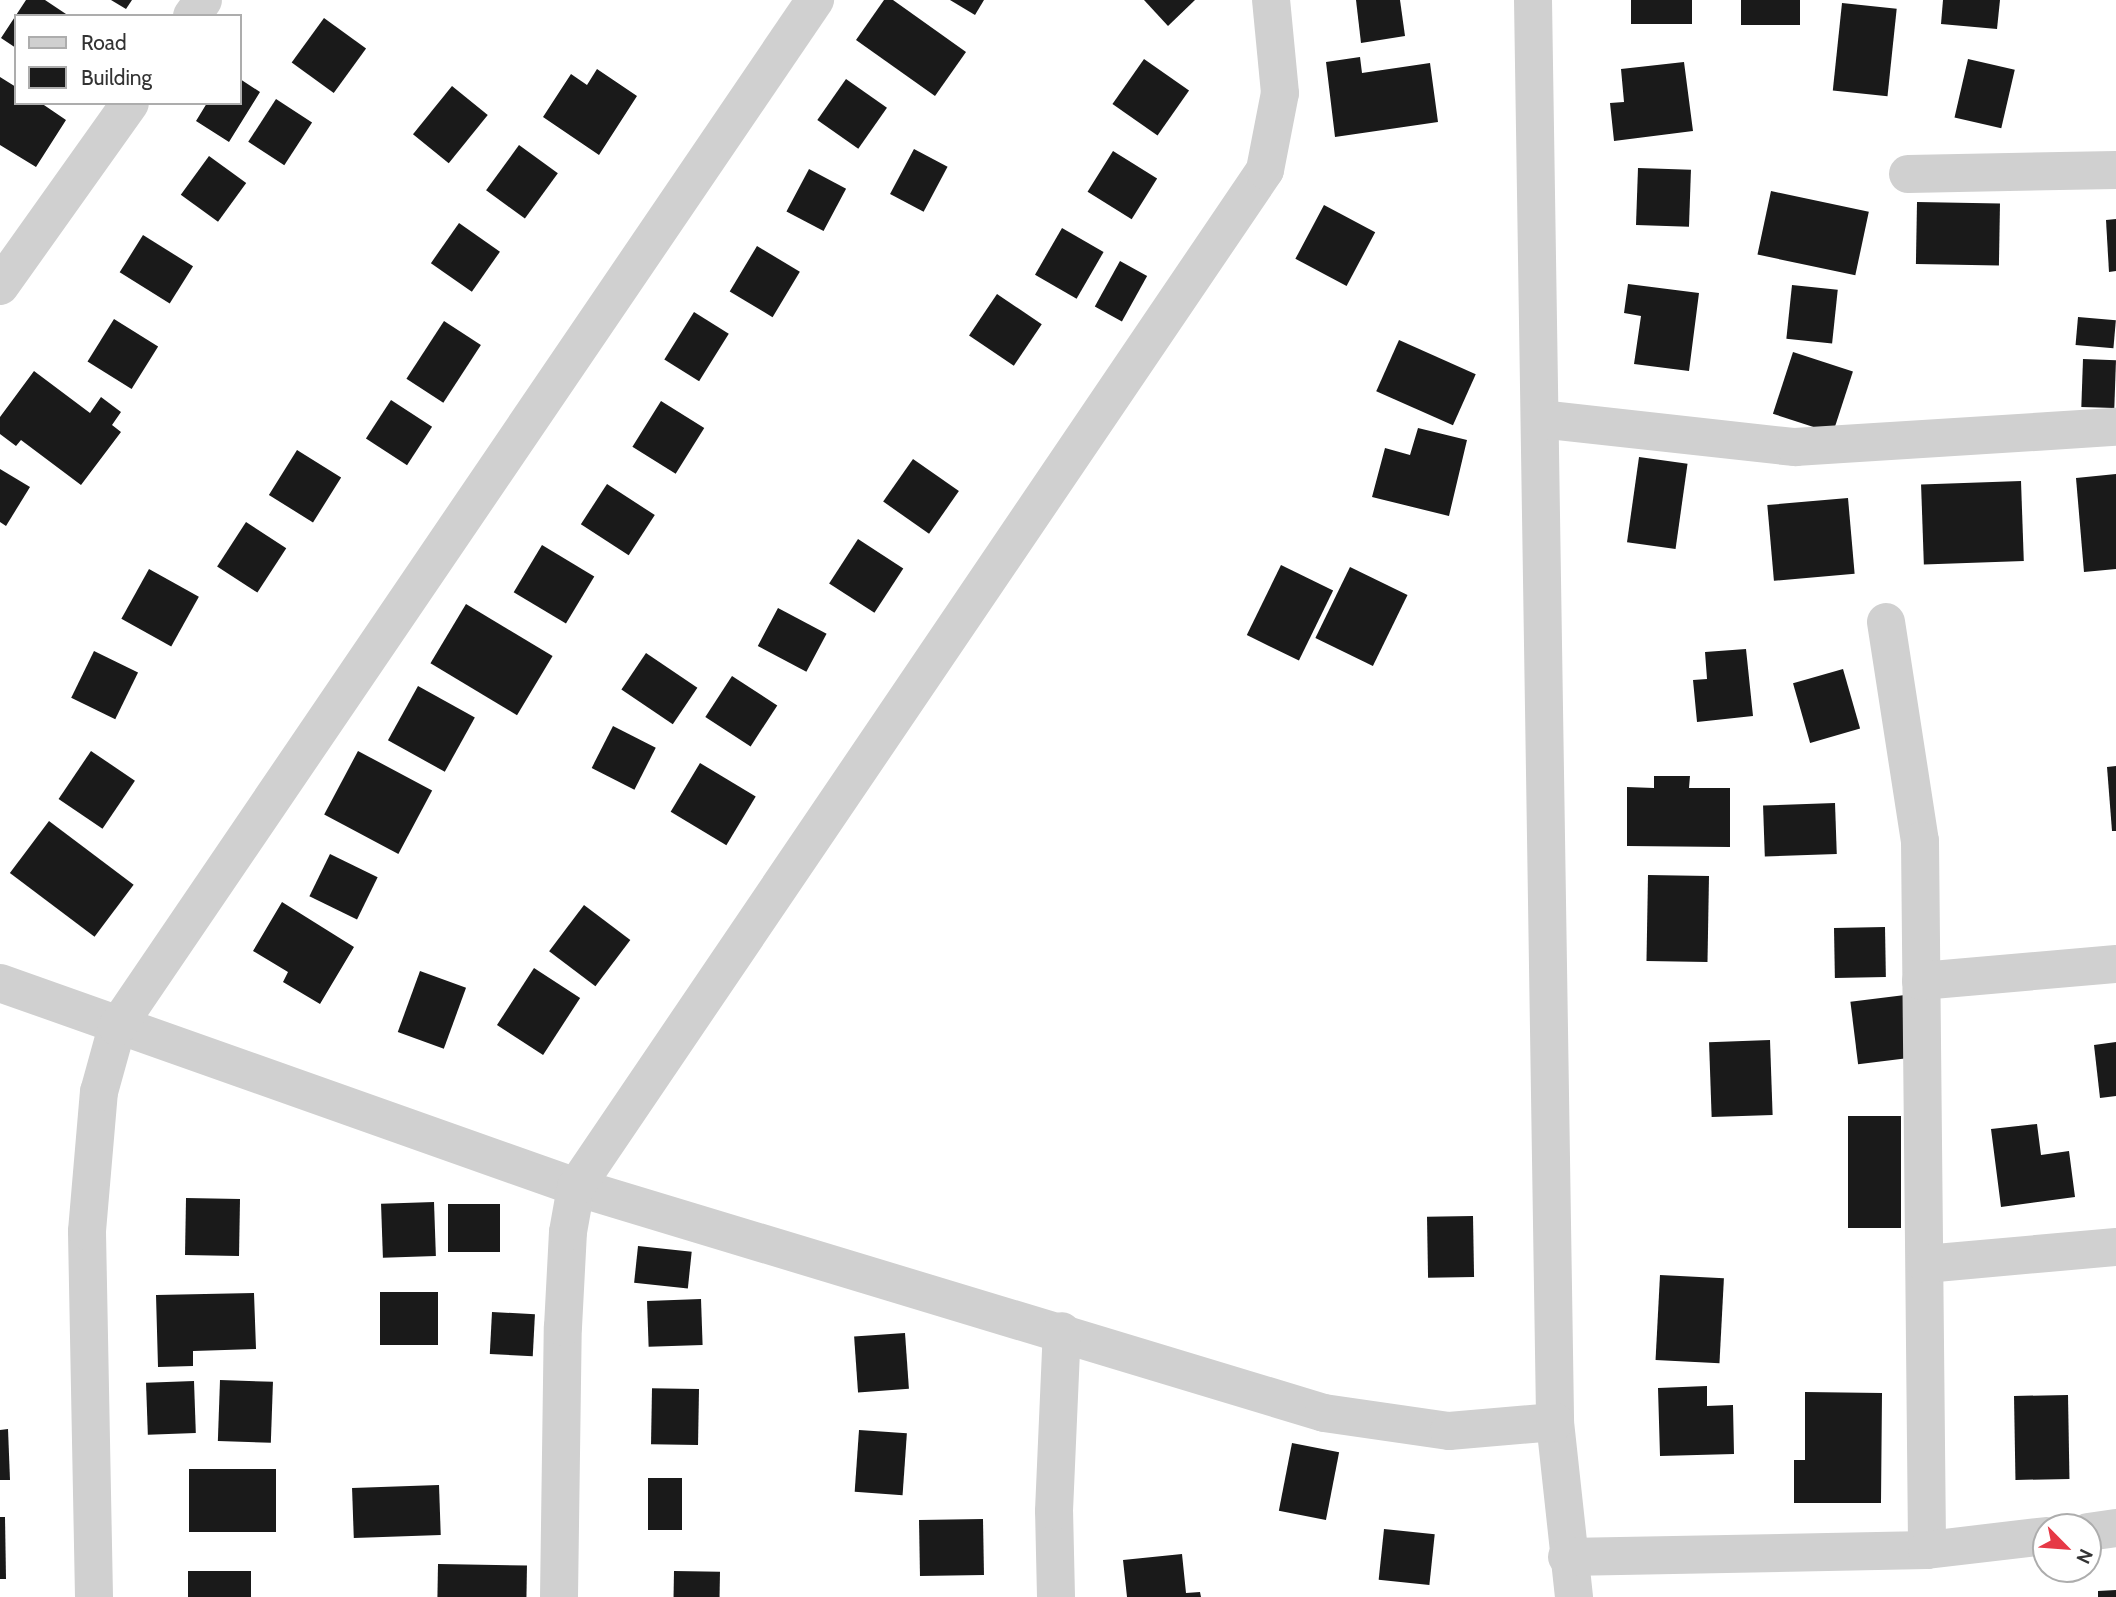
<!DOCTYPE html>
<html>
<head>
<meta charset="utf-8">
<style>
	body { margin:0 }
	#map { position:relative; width:2116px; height:1597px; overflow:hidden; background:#fff; font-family:Cabin,sans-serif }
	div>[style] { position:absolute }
	.building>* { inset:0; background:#1a1a1a; transform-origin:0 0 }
	.minor>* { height:38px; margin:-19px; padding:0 19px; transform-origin:19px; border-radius:19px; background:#d0d0d0 }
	span { translate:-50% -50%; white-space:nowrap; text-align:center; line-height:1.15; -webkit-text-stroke:7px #fff; paint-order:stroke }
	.legend { position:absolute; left:14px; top:14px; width:228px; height:91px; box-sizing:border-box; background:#fff; border:2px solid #adadad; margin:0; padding:9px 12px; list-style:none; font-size:21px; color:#333 }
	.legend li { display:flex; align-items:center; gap:14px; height:35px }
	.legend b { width:35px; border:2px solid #adadad }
	.north { position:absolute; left:2032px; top:1513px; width:70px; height:70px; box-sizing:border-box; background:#fff; border:2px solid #adadad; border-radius:50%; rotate:115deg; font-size:19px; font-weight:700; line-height:28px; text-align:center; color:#333 }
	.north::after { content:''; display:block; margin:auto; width:24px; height:32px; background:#e63946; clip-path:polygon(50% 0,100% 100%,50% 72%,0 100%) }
</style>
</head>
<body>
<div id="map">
	<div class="building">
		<div style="clip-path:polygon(26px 0,45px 0,69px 16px,16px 16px,16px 48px,1px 38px)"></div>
		<div style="clip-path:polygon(111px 0,132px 0,126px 9px)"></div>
		<div style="clip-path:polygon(884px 0,893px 0,966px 52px,935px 96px,856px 40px)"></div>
		<div style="clip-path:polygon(950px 0,984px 0,975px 15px)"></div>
		<div style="clip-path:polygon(1144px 0,1195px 0,1168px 26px)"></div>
		<div style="clip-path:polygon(1356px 0,1400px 0,1405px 36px,1361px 43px)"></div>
		<div style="left:1631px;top:0;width:61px;height:24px"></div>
		<div style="left:1741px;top:0;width:59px;height:25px"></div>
		<div style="clip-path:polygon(1943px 0,2000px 0,1997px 29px,1941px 24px)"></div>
		<div style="left:1842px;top:3px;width:55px;height:88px;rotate:6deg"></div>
		<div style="left:324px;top:18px;width:52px;height:55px;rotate:36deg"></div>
		<div style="clip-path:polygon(1360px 57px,1362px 73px,1430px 63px,1438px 122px,1335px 137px,1326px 62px)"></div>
		<div style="left:1144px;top:59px;width:55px;height:55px;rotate:35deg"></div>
		<div style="left:1968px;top:59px;width:48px;height:60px;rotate:13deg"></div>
		<div style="clip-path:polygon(1684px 62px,1693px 131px,1614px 141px,1610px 103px,1624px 102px,1621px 69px)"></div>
		<div style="clip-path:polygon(597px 69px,637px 96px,599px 155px,543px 117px,571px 74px,587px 85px)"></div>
		<div style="clip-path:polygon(0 77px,16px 87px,16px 103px,41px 103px,66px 120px,36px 167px,0 145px)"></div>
		<div style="clip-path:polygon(240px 79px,260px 92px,229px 142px,196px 121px,207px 103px,240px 103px)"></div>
		<div style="left:846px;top:79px;width:50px;height:50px;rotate:35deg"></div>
		<div style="left:452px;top:86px;width:46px;height:62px;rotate:39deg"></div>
		<div style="left:276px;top:99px;width:43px;height:51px;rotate:33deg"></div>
		<div style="left:519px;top:145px;width:48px;height:56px;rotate:36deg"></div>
		<div style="left:914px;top:149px;width:38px;height:51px;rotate:28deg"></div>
		<div style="left:1113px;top:151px;width:52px;height:48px;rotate:32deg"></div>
		<div style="left:209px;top:156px;width:46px;height:48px;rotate:36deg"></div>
		<div style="left:1638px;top:168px;width:53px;height:57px;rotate:2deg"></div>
		<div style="left:809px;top:169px;width:42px;height:48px;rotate:28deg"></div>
		<div style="left:1771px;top:191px;width:100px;height:65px;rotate:12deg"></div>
		<div style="left:1917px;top:202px;width:83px;height:62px;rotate:1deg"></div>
		<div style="left:1324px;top:205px;width:58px;height:61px;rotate:28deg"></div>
		<div style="clip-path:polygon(2116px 219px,2116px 271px,2109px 272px,2106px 220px)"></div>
		<div style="left:459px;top:223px;width:50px;height:49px;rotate:35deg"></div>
		<div style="left:1062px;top:228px;width:48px;height:54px;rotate:30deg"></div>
		<div style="left:143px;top:235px;width:59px;height:44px;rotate:32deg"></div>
		<div style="left:757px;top:246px;width:50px;height:53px;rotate:31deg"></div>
		<div style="left:1120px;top:261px;width:31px;height:52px;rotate:29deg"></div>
		<div style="clip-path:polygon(1628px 284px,1699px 293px,1689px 371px,1634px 364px,1641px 316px,1624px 313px)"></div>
		<div style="left:1792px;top:285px;width:46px;height:54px;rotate:6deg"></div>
		<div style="left:997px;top:294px;width:54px;height:50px;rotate:34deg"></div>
		<div style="left:694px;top:312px;width:41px;height:56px;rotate:32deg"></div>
		<div style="left:2078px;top:317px;width:38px;height:28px;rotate:5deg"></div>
		<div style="left:114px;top:319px;width:52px;height:50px;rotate:32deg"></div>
		<div style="left:444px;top:321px;width:44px;height:69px;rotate:33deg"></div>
		<div style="left:1399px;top:340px;width:84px;height:56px;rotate:24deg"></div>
		<div style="left:1793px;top:352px;width:63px;height:65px;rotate:18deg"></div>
		<div style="left:2083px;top:359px;width:33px;height:48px;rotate:2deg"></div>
		<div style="clip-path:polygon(34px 371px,90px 413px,101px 397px,121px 412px,112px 425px,121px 432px,81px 485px,21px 440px,16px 446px,0 434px,0 417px)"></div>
		<div style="left:391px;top:400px;width:49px;height:46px;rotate:33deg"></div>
		<div style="left:661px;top:401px;width:51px;height:54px;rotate:32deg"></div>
		<div style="clip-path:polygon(1418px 428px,1467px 440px,1449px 516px,1372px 497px,1385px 448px,1410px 455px)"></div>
		<div style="left:297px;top:450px;width:52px;height:53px;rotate:32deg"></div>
		<div style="left:1639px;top:457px;width:49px;height:86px;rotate:8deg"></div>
		<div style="left:913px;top:459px;width:56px;height:52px;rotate:35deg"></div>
		<div style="clip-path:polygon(0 469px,30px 487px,6px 526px,0 522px)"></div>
		<div style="clip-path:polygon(2116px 474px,2116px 569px,2084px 572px,2076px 478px)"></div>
		<div style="left:2021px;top:481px;width:80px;height:100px;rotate:88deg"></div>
		<div style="left:607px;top:484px;width:57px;height:48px;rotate:33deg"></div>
		<div style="left:1848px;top:498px;width:76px;height:81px;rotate:85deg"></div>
		<div style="left:246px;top:522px;width:48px;height:53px;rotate:33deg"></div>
		<div style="left:858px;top:539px;width:54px;height:53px;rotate:33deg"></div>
		<div style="left:542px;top:545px;width:61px;height:55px;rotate:31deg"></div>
		<div style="left:1281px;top:565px;width:58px;height:78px;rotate:26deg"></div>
		<div style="left:1350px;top:567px;width:64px;height:79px;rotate:26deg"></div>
		<div style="left:149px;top:569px;width:57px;height:57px;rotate:29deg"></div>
		<div style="left:466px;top:604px;width:101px;height:69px;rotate:31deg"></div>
		<div style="left:778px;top:608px;width:55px;height:43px;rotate:28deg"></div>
		<div style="clip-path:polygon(1746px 649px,1753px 716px,1697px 722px,1693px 680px,1707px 679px,1705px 652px)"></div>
		<div style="left:94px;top:651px;width:49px;height:52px;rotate:26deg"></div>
		<div style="left:646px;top:653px;width:62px;height:44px;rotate:34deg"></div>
		<div style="left:1843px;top:669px;width:62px;height:52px;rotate:74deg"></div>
		<div style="left:732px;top:676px;width:54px;height:49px;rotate:33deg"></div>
		<div style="left:418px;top:686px;width:65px;height:62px;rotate:29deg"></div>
		<div style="left:613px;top:726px;width:48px;height:47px;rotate:27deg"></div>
		<div style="left:91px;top:751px;width:53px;height:58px;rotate:34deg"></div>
		<div style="left:358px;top:751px;width:84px;height:72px;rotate:28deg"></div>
		<div style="left:700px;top:763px;width:65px;height:57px;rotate:31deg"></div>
		<div style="clip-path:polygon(2116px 766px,2116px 831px,2112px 831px,2107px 767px)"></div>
		<div style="clip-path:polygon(1654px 776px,1690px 776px,1689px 788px,1730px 788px,1730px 847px,1627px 846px,1627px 787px,1654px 788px)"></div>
		<div style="left:1835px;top:803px;width:51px;height:72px;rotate:88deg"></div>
		<div style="left:49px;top:821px;width:106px;height:65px;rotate:37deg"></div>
		<div style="left:330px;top:854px;width:53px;height:47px;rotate:26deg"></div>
		<div style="left:1648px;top:875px;width:61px;height:86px;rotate:1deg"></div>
		<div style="clip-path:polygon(282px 902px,354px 947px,320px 1004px,283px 982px,288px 972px,253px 951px)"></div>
		<div style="left:584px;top:905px;width:58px;height:58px;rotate:37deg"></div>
		<div style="left:1885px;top:927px;width:50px;height:51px;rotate:89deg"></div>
		<div style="left:534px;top:968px;width:55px;height:68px;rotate:33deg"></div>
		<div style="left:420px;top:971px;width:49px;height:65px;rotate:20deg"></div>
		<div style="left:1905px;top:995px;width:63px;height:55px;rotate:83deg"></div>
		<div style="left:1770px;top:1040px;width:75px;height:61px;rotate:88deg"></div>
		<div style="clip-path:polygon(2116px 1042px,2116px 1096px,2100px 1098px,2094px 1045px)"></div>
		<div style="left:1901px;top:1116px;width:112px;height:53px;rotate:90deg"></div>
		<div style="clip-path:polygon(2037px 1124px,2041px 1155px,2069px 1151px,2075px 1197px,2001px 1207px,1991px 1129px)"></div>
		<div style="left:240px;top:1199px;width:57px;height:54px;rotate:91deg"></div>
		<div style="left:434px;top:1202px;width:54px;height:53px;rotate:88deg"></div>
		<div style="left:448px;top:1204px;width:52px;height:48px"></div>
		<div style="left:1473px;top:1216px;width:61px;height:46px;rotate:89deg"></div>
		<div style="left:638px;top:1246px;width:54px;height:37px;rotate:6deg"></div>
		<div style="left:1660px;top:1275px;width:64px;height:85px;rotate:3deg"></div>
		<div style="left:438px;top:1292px;width:53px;height:58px;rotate:90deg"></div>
		<div style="clip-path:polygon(254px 1293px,256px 1349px,193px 1351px,193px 1366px,158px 1367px,156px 1295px)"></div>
		<div style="left:701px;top:1299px;width:46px;height:54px;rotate:88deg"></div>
		<div style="left:492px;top:1312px;width:43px;height:42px;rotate:3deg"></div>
		<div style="left:905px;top:1333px;width:56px;height:51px;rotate:86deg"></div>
		<div style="left:220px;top:1380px;width:53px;height:61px;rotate:2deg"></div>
		<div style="left:194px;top:1381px;width:52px;height:48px;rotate:88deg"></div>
		<div style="clip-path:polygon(1707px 1386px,1707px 1406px,1733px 1405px,1734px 1454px,1660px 1456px,1658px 1388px)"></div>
		<div style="left:699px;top:1389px;width:56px;height:47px;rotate:91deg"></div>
		<div style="clip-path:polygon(1805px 1392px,1882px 1393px,1881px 1503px,1794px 1503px,1794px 1460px,1805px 1460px)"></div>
		<div style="left:2068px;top:1395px;width:84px;height:54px;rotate:89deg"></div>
		<div style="clip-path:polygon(8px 1429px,10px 1480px,0 1480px,0 1430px)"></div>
		<div style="left:859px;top:1430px;width:48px;height:62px;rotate:4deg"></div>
		<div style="left:1292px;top:1443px;width:48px;height:69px;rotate:11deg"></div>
		<div style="left:189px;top:1469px;width:87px;height:63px"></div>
		<div style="left:648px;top:1478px;width:34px;height:52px"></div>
		<div style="left:439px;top:1485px;width:50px;height:87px;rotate:88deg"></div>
		<div style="clip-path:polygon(0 1517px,5px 1517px,6px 1579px,0 1579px)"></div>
		<div style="left:983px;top:1519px;width:56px;height:64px;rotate:89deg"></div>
		<div style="left:1384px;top:1529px;width:51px;height:51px;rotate:6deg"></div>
		<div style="clip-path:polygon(1182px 1554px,1186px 1593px,1200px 1592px,1201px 1597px,1127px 1597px,1123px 1560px)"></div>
		<div style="left:438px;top:1564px;width:89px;height:33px;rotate:1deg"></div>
		<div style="left:251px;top:1571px;width:26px;height:63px;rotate:90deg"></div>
		<div style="left:674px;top:1571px;width:46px;height:26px;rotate:1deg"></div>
		<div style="clip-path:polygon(2116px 1590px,2116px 1597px,2098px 1597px,2098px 1591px)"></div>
	</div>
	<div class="minor">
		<div style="left:1533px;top:0;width:1422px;rotate:89.11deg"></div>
		<div style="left:1555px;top:1422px;width:176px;rotate:83.8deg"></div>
		<div style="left:192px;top:16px;width:19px;rotate:-55deg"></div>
		<div style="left:1908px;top:174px;width:208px;rotate:-1.1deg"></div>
		<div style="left:0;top:286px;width:224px;rotate:-54.6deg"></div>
		<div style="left:1540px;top:419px;width:257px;rotate:6.3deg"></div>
		<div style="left:1795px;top:447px;width:322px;rotate:-3.6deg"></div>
		<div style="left:1886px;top:622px;width:222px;rotate:81.2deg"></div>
		<div style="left:1920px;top:841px;width:709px;rotate:89.43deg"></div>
		<div style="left:1921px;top:981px;width:196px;rotate:-5deg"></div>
		<div style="left:0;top:983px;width:611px;rotate:19.5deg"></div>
		<div style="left:576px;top:1187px;width:781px;rotate:16.81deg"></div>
		<div style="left:1324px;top:1413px;width:126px;rotate:8.2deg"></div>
		<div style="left:1449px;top:1431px;width:106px;rotate:-4.9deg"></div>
		<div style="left:1925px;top:1264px;width:192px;rotate:-5.1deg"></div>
		<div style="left:2088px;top:1532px;width:28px;rotate:-8deg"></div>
		<div style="left:1567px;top:1557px;width:360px;rotate:-1.1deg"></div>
		<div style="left:1927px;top:1550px;width:120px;rotate:-6.7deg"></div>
		<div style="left:94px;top:1597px;width:366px;rotate:-91.1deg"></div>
		<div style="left:87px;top:1231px;width:140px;rotate:-85.1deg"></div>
		<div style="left:99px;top:1092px;width:67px;rotate:-74.5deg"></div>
		<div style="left:117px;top:1027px;width:1242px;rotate:-55.8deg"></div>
		<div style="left:559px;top:1597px;width:270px;rotate:-89.2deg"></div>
		<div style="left:563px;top:1327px;width:95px;rotate:-87deg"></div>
		<div style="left:568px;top:1232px;width:46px;rotate:-79.9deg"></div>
		<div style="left:576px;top:1187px;width:1228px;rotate:-55.88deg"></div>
		<div style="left:1265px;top:170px;width:78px;rotate:-79deg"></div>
		<div style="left:1280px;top:93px;width:93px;rotate:-95.5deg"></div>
		<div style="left:1056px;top:1597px;width:86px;rotate:-91.3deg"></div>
		<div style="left:1054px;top:1511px;width:180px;rotate:-87.5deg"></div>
	</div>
	<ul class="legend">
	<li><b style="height:9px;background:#d0d0d0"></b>Road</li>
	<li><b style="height:19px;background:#1a1a1a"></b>Building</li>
	</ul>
	<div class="north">N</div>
</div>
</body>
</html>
